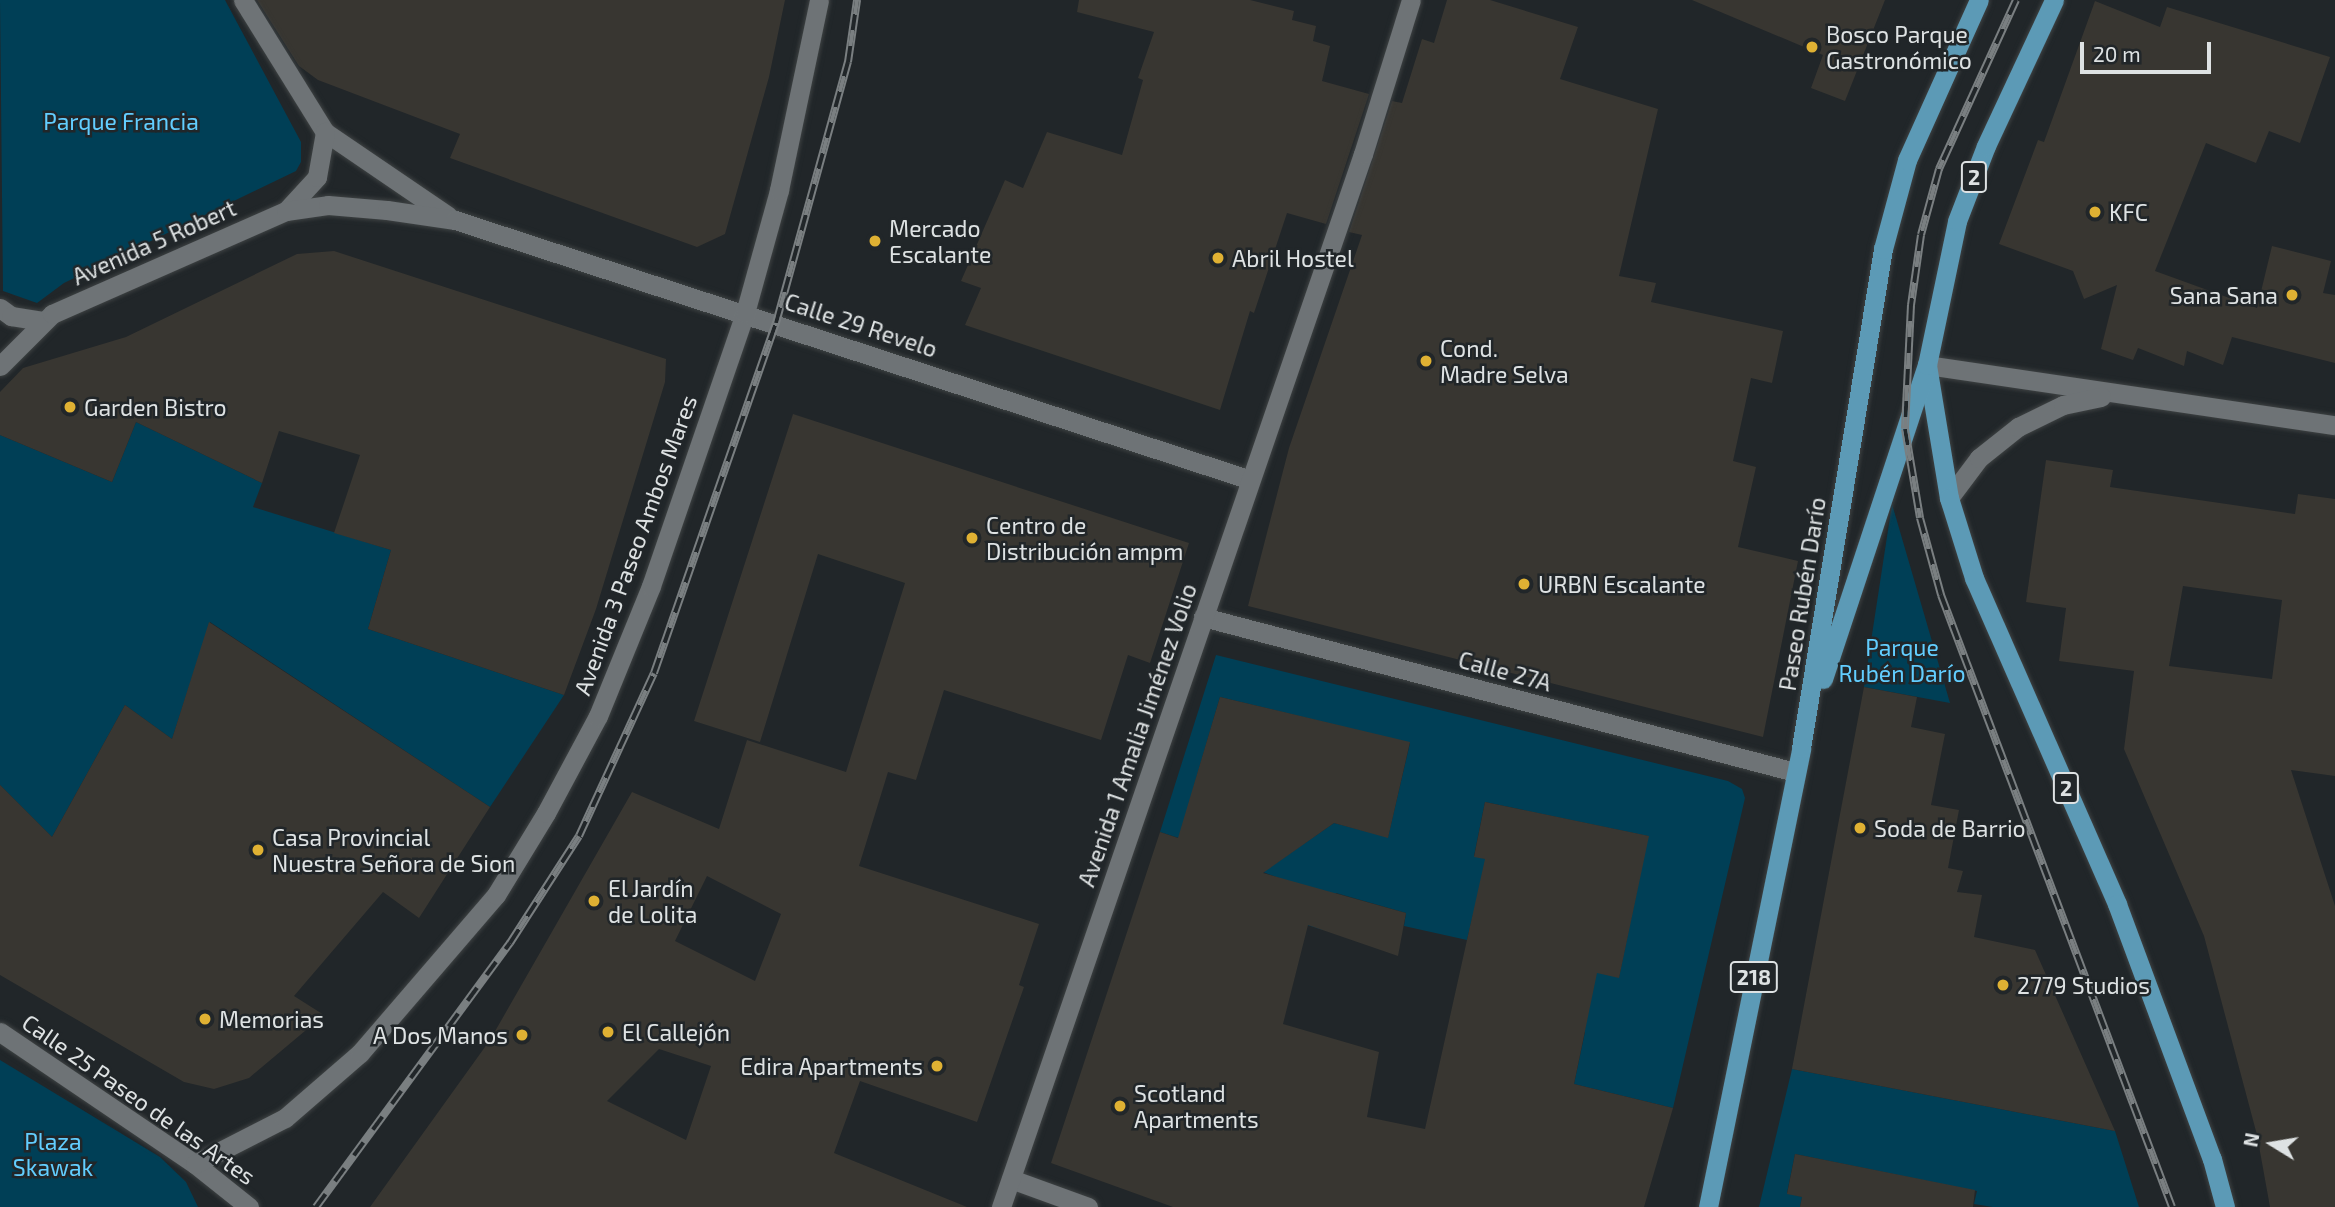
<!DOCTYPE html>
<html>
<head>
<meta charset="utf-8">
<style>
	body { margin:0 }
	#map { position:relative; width:2335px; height:1207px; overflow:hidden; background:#212629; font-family:"Exo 2",sans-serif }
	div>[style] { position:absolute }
	.green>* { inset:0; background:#003f56 }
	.building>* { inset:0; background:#383631 }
	.roads { filter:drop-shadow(0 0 2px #3e4243) drop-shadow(0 0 2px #3e4243) }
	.minor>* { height:19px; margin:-9.5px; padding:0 9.5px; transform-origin:9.5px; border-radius:9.5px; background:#6e7376 }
	.tertiary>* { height:19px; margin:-9.5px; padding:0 9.5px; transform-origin:9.5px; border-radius:9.5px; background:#6e7376 }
	.trunk>* { height:19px; margin:-9.5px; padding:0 9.5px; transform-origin:9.5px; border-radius:9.5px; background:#5c9ab6 }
	.rail>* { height:8px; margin-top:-4px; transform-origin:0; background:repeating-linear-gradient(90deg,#212629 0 16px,#7a7f81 0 32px); box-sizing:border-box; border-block:2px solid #7a7f81 }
	.dots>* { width:19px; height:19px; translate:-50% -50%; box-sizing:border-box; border:4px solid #212629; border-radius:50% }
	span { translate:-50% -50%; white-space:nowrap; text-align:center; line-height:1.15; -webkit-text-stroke:5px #212629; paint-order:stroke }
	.shield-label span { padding:2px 5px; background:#212629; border:2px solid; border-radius:5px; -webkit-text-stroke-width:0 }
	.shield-label { font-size:21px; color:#dee2e3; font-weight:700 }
	.poi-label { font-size:23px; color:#dee2e3 }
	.left { translate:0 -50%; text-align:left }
	.right { translate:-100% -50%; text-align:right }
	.park-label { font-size:23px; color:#62ceff }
	.street-label { font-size:23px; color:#dee2e3 }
	.north { position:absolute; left:2237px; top:1109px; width:70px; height:70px; -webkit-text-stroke:5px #212629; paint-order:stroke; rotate:281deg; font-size:19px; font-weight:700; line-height:28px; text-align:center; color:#dee2e3 }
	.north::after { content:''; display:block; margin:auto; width:24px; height:32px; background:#dee2e3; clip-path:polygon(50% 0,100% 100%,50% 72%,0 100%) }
	.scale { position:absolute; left:2080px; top:42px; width:131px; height:32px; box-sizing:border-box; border:4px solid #dee2e3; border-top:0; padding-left:9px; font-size:21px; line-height:24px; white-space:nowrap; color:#dee2e3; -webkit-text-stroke:5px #212629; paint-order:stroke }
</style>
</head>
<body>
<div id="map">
	<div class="green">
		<div style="clip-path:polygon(0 0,225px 0,301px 142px,301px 162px,296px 171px,64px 283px,37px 303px,3px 291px)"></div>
		<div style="clip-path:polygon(136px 422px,262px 483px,253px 507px,391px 550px,368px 629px,564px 695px,490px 807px,210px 622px,172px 739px,125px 705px,52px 837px,0 785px,0 435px,112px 482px)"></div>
		<div style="clip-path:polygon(1892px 504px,1950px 703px,1864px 687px)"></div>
		<div style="clip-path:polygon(1216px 655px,1728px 781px,1742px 789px,1745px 798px,1673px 1108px,1574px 1084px,1585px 1032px,1572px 1029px,1585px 970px,1619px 977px,1648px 836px,1485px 802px,1474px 856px,1506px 864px,1502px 881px,1514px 884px,1506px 922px,1473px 915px,1467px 940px,1404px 926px,1406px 913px,1336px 893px,1323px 930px,1273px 914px,1279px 878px,1263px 872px,1334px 823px,1388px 837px,1410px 743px,1220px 697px,1193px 789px,1267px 808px,1207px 847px,1160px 832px)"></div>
		<div style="clip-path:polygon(0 1060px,160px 1157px,186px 1182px,198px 1207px,0 1207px)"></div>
		<div style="clip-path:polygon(1792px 1069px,2115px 1131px,2139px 1207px,1993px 1207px,1974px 1204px,1977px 1191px,1795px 1154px,1787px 1193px,1802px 1197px,1800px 1207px,1759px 1207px)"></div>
	</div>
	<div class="building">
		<div style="clip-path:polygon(257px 0,785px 0,769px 77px,725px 234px,697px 247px,450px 158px,460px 134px,318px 80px,299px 66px)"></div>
		<div style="clip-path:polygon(1079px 0,1250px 0,1294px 11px,1292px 20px,1316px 26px,1313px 41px,1330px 46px,1322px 81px,1369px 94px,1326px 224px,1287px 213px,1254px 313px,1250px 311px,1220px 410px,965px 325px,981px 288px,961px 281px,1005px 180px,1023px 188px,1047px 132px,1122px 155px,1143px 80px,1138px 78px,1154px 32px,1077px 12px)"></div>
		<div style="clip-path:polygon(1447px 0,1490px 0,1578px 27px,1560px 79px,1658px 109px,1619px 276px,1656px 283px,1651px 302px,1783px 331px,1772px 383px,1751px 378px,1733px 461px,1756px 467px,1738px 547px,1798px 561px,1763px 737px,1248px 606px,1289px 448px,1362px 235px,1349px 232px,1392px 101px,1402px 103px,1422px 39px,1434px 43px)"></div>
		<div style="clip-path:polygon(1692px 0,1885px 0,1845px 101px,1811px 88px,1823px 55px)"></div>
		<div style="clip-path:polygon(2095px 1px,2160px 27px,2167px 7px,2330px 57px,2300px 143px,2269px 131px,2256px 163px,2206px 143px,2155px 271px,2257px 308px,2272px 246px,2331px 261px,2323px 293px,2335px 295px,2335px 363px,2232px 337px,2223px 365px,2187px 351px,2184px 366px,2138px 348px,2133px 360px,2101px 349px,2117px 285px,2084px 299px,2073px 271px,1999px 244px,2038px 140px,2044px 142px)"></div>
		<div style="clip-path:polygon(334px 251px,666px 359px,665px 382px,596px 609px,564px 695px,368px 629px,391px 550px,334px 533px,360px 455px,279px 431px,262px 483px,136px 422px,112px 482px,0 435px,0 392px,23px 368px,126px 337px,297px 254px)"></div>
		<div style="clip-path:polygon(evenodd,793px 414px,1189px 543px,1150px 663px,1128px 655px,1101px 740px,944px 690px,916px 780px,888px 772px,859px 866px,1039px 924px,1019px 985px,1024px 987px,977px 1122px,860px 1081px,834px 1153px,967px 1207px,370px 1207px,490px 1040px,632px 792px,719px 829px,747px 740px,846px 772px,905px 583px,818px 554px,760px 742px,694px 721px,793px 414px,707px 876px,781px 914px,755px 981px,675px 941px,707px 876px,793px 414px,659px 1049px,711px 1066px,686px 1140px,607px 1101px,659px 1049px)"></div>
		<div style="clip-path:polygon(evenodd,2046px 460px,2113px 470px,2110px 487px,2295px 514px,2298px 494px,2335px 499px,2335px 776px,2291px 770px,2335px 906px,2335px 1207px,2270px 1207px,2257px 1135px,2204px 936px,2124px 749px,2134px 671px,2059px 661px,2066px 608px,2026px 602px,2046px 460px,2183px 586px,2282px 600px,2272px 679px,2169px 666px,2183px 586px)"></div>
		<div style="clip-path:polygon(209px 622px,490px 807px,419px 918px,383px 892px,294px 996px,324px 1015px,249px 1078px,214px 1089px,184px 1082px,0 975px,0 785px,52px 837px,125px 705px,172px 739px)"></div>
		<div style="clip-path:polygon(1864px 687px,1917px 697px,1911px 727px,1945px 734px,1931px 805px,1959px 810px,1948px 868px,1963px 871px,1957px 892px,1982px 895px,1974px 937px,2035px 950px,2115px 1131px,1792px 1069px)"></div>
		<div style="clip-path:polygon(1220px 697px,1410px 742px,1388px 838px,1334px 823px,1263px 873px,1406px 913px,1398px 956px,1308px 925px,1283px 1024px,1379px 1052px,1367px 1117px,1425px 1129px,1485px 859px,1474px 857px,1485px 802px,1649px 836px,1619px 978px,1597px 973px,1574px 1084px,1673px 1108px,1644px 1207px,1173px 1207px,1051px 1163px,1160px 832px,1178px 838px)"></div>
		<div style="clip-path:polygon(1795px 1154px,1975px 1190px,1973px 1207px,1800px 1207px,1802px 1197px,1787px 1194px)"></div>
	</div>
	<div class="roads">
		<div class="minor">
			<div style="left:243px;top:0;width:155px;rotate:58.2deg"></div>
			<div style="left:325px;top:132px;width:149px;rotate:34.3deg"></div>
			<div style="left:286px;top:211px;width:46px;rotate:-47.6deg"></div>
			<div style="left:317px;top:177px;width:46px;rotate:-79.9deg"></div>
			<div style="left:0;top:308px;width:14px;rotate:36deg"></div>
			<div style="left:11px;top:316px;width:32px;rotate:9deg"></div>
			<div style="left:0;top:366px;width:74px;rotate:-45deg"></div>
			<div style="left:52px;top:314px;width:256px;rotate:-23.8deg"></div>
			<div style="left:286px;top:211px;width:42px;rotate:-8.1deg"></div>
			<div style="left:328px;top:205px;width:59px;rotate:4.8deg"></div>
			<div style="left:387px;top:210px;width:69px;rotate:8.4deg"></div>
			<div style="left:455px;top:220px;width:837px;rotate:18.09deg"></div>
			<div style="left:1203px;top:617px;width:612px;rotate:14.67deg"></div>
			<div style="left:0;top:1032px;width:235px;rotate:34.1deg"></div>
			<div style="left:195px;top:1164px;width:69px;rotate:38.5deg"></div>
			<div style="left:195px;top:1164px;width:101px;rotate:-27.1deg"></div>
			<div style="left:285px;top:1118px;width:99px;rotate:-40.9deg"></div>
			<div style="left:360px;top:1053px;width:208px;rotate:-49.3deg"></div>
			<div style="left:496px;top:895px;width:96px;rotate:-58.6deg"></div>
			<div style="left:546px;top:813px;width:110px;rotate:-61.8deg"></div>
			<div style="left:598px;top:716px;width:140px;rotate:-67.8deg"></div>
			<div style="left:651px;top:586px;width:289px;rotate:-71deg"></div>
			<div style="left:745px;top:313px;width:128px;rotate:-74.5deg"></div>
			<div style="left:779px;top:190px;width:194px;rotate:-78.1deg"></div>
			<div style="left:1011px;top:1179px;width:82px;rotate:20deg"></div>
			<div style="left:1001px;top:1207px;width:1113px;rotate:-71.03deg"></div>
			<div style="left:1363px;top:154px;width:161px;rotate:-72.7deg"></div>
		</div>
		<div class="tertiary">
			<div style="left:1927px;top:365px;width:412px;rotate:8.4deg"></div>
			<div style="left:1949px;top:498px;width:50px;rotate:-53.1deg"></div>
			<div style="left:1979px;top:458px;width:50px;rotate:-38.5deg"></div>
			<div style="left:2018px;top:427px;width:50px;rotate:-26.1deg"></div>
			<div style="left:2063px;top:405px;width:39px;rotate:-12deg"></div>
		</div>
		<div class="trunk">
			<div style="left:1927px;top:365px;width:135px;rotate:80.6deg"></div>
			<div style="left:1949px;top:498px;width:84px;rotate:72.6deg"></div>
			<div style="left:1974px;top:578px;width:356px;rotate:66.3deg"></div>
			<div style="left:2117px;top:904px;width:272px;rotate:69.6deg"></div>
			<div style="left:2212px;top:1159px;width:50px;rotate:74.8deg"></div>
			<div style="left:1823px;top:679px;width:331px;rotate:-71.7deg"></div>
			<div style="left:1927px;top:365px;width:147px;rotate:-78.2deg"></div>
			<div style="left:1957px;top:221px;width:80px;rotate:-68.9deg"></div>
			<div style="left:1986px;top:146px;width:161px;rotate:-65deg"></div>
			<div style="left:1708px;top:1207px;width:468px;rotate:-78.5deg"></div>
			<div style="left:1801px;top:748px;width:506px;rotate:-80.67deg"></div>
			<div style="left:1883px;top:249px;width:92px;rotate:-74.9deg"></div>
			<div style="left:1907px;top:160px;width:175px;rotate:-65.8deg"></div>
		</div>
	</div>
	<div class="rail">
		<div style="left:2016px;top:0;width:186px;rotate:114.5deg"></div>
		<div style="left:1939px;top:169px;width:68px;rotate:105.3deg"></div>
		<div style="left:1921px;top:235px;width:71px;rotate:98.1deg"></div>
		<div style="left:1911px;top:305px;width:124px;rotate:92.8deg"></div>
		<div style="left:1905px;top:429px;width:90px;rotate:80.4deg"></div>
		<div style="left:1920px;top:518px;width:80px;rotate:74.7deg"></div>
		<div style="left:1941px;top:595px;width:654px;rotate:69.32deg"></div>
		<div style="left:316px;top:1207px;width:328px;rotate:-53.7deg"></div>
		<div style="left:510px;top:943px;width:127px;rotate:-57.2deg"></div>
		<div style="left:579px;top:836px;width:179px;rotate:-65.3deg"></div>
		<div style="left:654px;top:673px;width:371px;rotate:-70.8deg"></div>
		<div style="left:776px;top:323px;width:271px;rotate:-74.6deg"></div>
		<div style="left:848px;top:62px;width:63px;rotate:-81.7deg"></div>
	</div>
	<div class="dots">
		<div style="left:1812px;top:47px;background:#dfb133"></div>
		<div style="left:2095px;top:212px;background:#dfb133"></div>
		<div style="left:875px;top:241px;background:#dfb133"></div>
		<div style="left:1218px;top:258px;background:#dfb133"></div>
		<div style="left:2292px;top:295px;background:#dfb133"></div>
		<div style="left:1426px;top:361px;background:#dfb133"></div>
		<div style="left:70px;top:407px;background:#dfb133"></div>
		<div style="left:972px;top:538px;background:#dfb133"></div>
		<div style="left:1524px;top:584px;background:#dfb133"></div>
		<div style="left:1860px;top:828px;background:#dfb133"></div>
		<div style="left:258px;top:850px;background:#dfb133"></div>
		<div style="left:594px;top:901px;background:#dfb133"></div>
		<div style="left:2003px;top:985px;background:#dfb133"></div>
		<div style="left:205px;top:1019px;background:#dfb133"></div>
		<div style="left:608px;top:1032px;background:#dfb133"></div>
		<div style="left:522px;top:1035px;background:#dfb133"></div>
		<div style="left:937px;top:1066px;background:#dfb133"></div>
		<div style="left:1120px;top:1106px;background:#dfb133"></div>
	</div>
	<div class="shield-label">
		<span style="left:1974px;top:177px">2</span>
		<span style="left:2066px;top:788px">2</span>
		<span style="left:1754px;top:977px">218</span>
	</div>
	<div class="poi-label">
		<span class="left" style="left:1826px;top:47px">Bosco Parque<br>Gastronómico</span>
		<span class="left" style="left:2109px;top:212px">KFC</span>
		<span class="left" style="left:889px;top:241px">Mercado<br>Escalante</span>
		<span class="left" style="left:1232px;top:258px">Abril Hostel</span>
		<span class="right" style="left:2278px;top:295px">Sana Sana</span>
		<span class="left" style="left:1440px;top:361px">Cond.<br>Madre Selva</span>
		<span class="left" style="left:84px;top:407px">Garden Bistro</span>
		<span class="left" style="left:986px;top:538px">Centro de<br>Distribución ampm</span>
		<span class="left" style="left:1538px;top:584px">URBN Escalante</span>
		<span class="left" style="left:1874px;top:828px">Soda de Barrio</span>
		<span class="left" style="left:272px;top:850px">Casa Provincial<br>Nuestra Señora de Sion</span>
		<span class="left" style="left:608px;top:901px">El Jardín<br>de Lolita</span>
		<span class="left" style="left:2017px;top:985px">2779 Studios</span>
		<span class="left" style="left:219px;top:1019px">Memorias</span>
		<span class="left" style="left:622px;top:1032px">El Callejón</span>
		<span class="right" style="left:508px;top:1035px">A Dos Manos</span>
		<span class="right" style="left:923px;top:1066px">Edira Apartments</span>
		<span class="left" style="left:1134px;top:1106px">Scotland<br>Apartments</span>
	</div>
	<div class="park-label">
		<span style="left:121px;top:121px">Parque Francia</span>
		<span style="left:1902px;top:660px">Parque<br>Rubén Darío</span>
		<span style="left:53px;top:1154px">Plaza<br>Skawak</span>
	</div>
	<div class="street-label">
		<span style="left:154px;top:242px;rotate:-24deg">Avenida 5 Robert</span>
		<span style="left:861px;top:325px;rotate:18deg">Calle 29 Revelo</span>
		<span style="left:635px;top:545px;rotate:-70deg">Avenida 3 Paseo Ambos Mares</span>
		<span style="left:1802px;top:594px;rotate:-81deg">Paseo Rubén Darío</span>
		<span style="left:1505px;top:671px;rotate:15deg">Calle 27A</span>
		<span style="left:1137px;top:735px;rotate:-71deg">Avenida 1 Amalia Jiménez Volio</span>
		<span style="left:139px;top:1099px;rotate:35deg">Calle 25 Paseo de las Artes</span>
	</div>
	<div class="north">N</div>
	<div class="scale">20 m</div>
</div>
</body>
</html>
